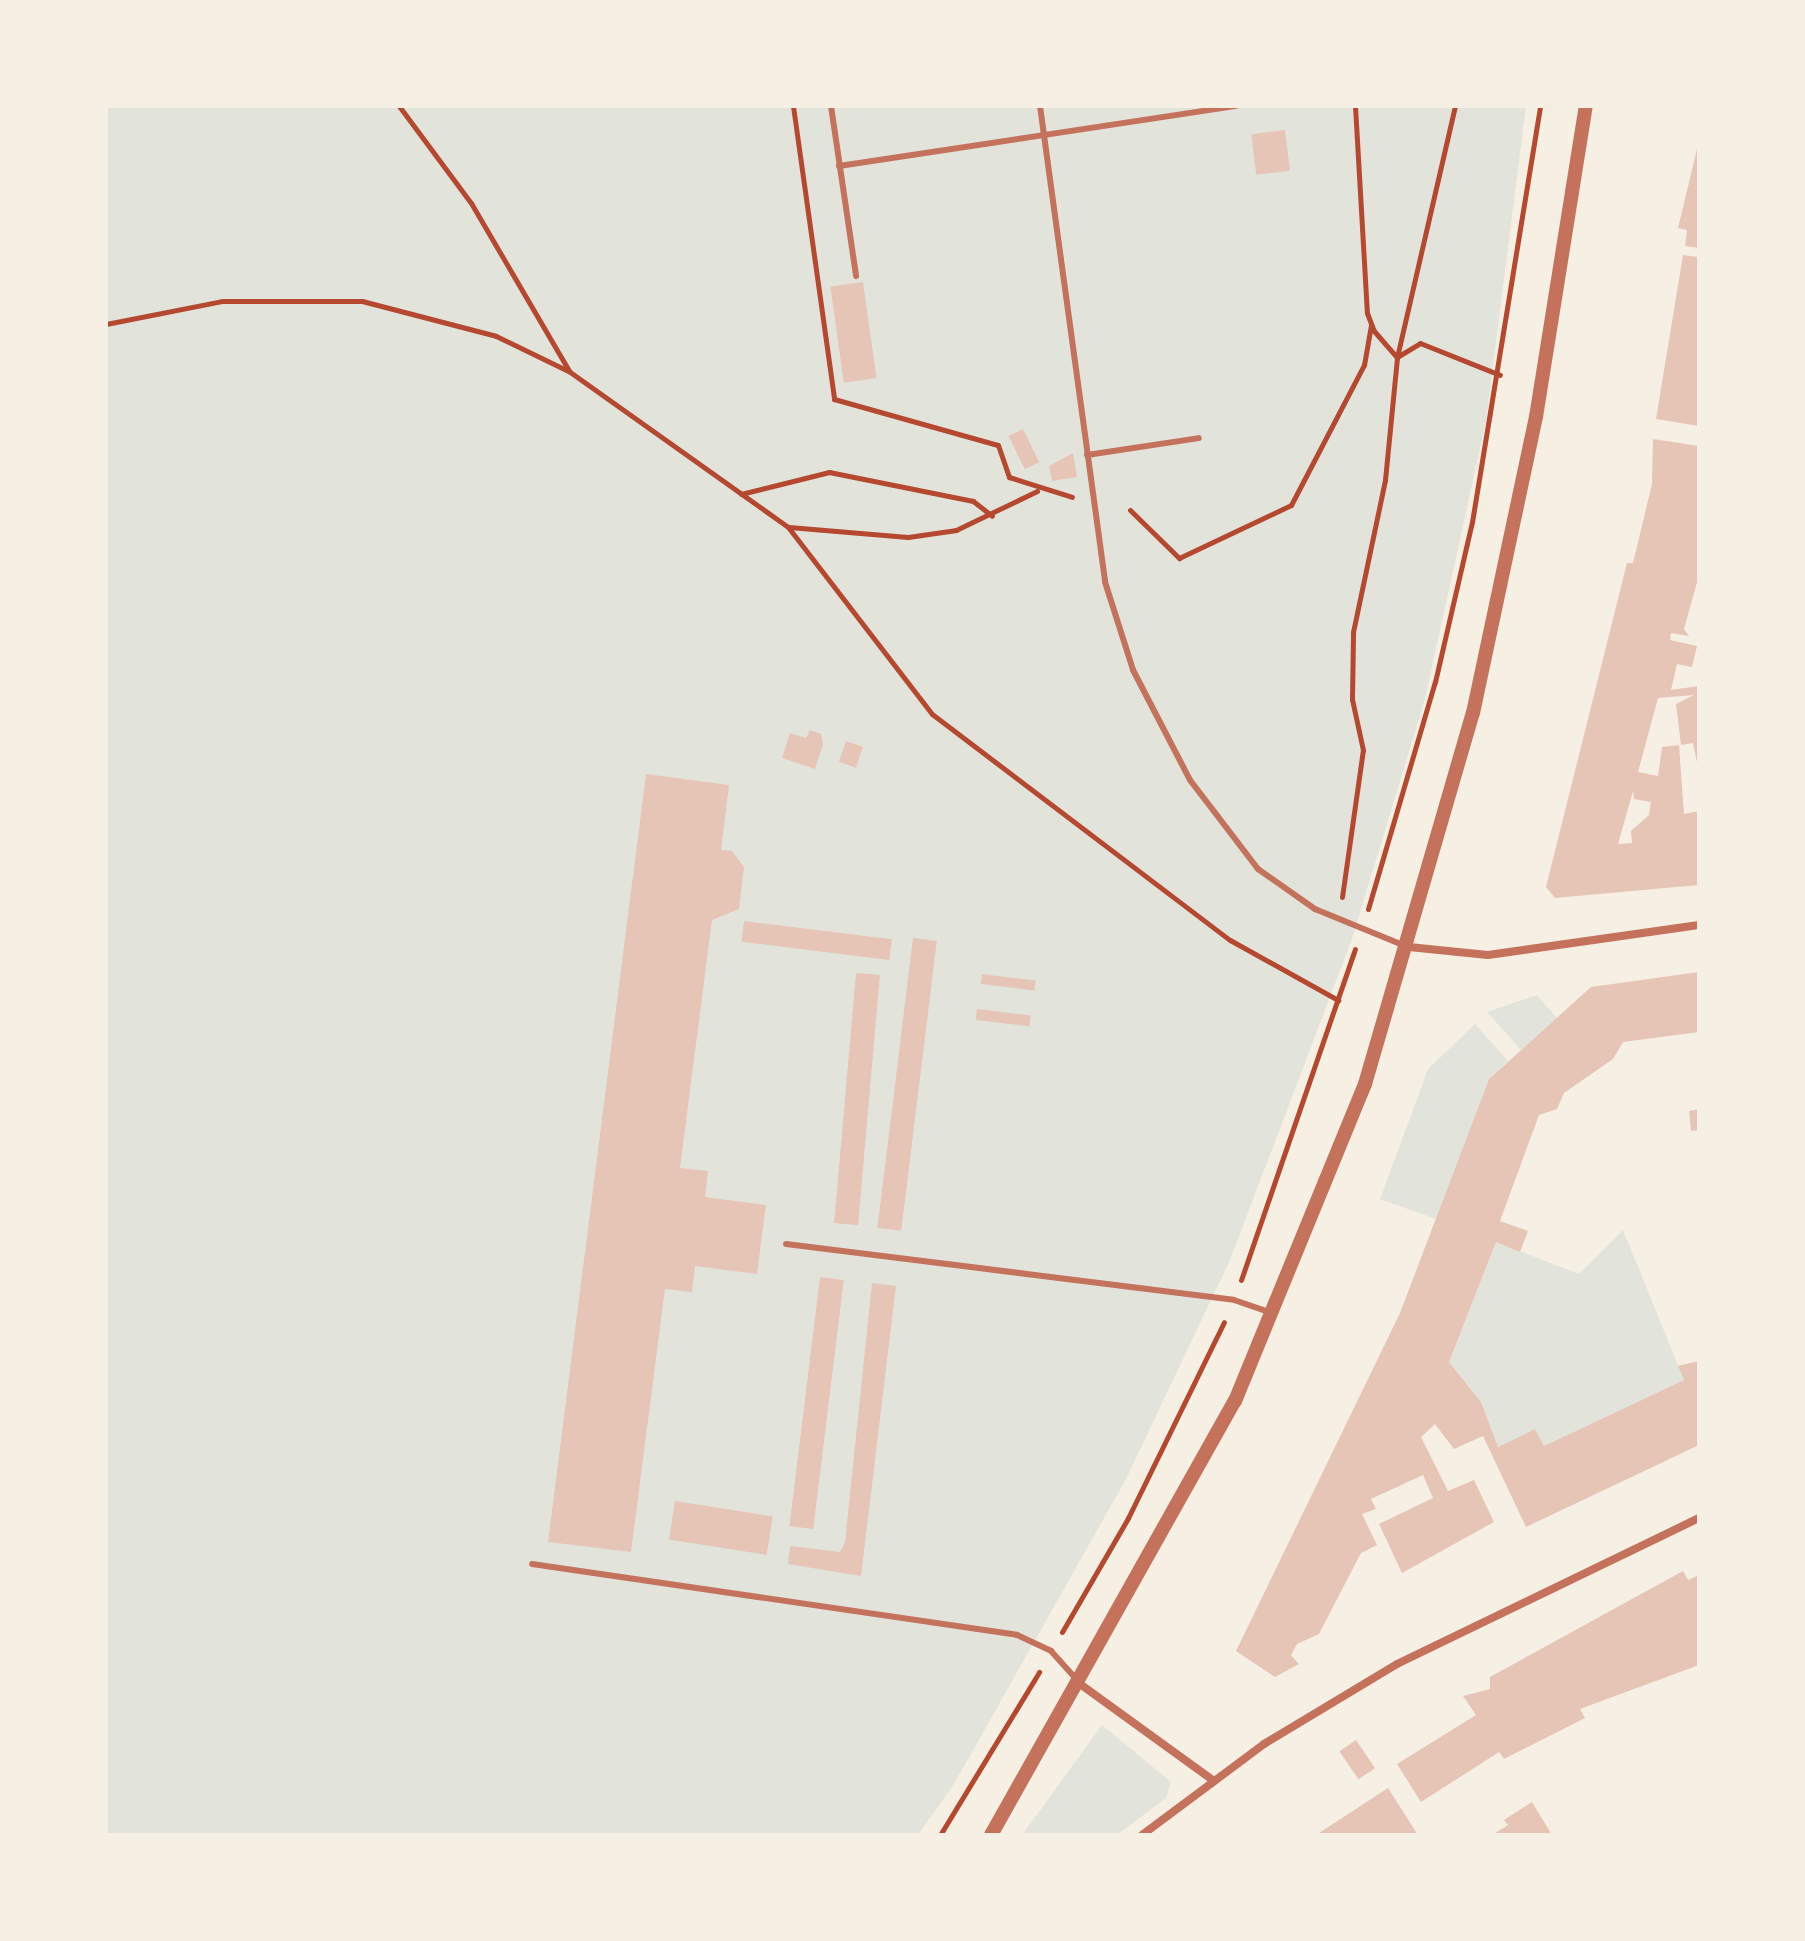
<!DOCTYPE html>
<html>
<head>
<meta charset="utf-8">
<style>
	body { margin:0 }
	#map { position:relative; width:1805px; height:1941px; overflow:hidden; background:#f6efe4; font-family:"PT Sans",sans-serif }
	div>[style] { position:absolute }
	.green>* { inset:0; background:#e2e4dc }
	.building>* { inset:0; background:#e6c5b7; transform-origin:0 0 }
	.path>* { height:5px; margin:-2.5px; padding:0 2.5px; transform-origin:2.5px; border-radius:2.5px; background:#b5482f }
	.service>* { height:6px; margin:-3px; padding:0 3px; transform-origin:3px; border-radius:3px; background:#c5725c }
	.minor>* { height:8px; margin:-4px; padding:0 4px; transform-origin:4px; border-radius:4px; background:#c5725c }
	.tertiary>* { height:14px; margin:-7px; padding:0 7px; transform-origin:7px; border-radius:7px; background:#c5725c }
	span { translate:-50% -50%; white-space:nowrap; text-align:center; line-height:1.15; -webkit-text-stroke:6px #f6efe4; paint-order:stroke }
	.frame { position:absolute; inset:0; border:108px solid #f6efe4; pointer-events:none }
</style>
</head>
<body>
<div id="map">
	<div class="green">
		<div style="clip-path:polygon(106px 106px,1526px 106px,1486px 421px,1425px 699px,1352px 939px,1230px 1260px,1126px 1479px,954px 1784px,918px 1835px,106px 1835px)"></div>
		<div style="clip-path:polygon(1537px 995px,1557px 1018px,1521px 1050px,1487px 1012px)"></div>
		<div style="clip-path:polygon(1475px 1024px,1508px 1061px,1489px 1079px,1436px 1219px,1380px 1199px,1428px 1069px)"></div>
		<div style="clip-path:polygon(1623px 1230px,1684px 1380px,1544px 1446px,1535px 1429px,1498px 1447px,1481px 1402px,1449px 1362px,1496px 1242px,1579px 1274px)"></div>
		<div style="clip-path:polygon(1102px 1725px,1171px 1782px,1166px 1798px,1117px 1835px,1022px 1835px)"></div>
	</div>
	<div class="building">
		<div style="left:1285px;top:130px;width:41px;height:34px;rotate:83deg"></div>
		<div style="clip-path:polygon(1697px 149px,1699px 149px,1699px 248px,1685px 246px,1687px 230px,1678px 228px)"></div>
		<div style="clip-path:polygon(1683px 255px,1699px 257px,1699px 426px,1656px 419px)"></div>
		<div style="left:863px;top:282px;width:97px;height:33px;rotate:82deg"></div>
		<div style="left:1023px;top:429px;width:37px;height:16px;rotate:64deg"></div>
		<div style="clip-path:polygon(evenodd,1653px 439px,1699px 446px,1699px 575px,1684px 629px,1689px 636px,1671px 633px,1670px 640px,1697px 646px,1692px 667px,1677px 664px,1671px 690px,1699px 686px,1699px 772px,1693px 743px,1681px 745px,1676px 704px,1694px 695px,1658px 698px,1638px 772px,1658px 776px,1662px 747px,1679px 745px,1684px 814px,1699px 811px,1699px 885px,1555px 898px,1546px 887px,1627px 563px,1633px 563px,1652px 484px,1653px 439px,1633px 791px,1634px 799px,1651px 802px,1649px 815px,1631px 831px,1632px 843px,1618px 844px,1633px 791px)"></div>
		<div style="clip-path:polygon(1073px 453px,1077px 477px,1052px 481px,1049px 466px)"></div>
		<div style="clip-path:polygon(810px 730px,821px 734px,823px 744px,815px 769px,782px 758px,790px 733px,806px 738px)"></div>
		<div style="left:846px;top:741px;width:18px;height:22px;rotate:19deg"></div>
		<div style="clip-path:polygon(646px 774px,729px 785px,721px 850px,732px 851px,744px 867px,739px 909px,712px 920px,680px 1168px,708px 1171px,705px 1197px,766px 1205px,757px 1274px,695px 1266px,692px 1292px,665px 1289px,631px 1552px,548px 1542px)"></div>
		<div style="left:744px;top:921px;width:149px;height:21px;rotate:7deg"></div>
		<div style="left:913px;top:938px;width:24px;height:292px;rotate:7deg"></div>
		<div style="clip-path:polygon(1699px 972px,1699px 1032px,1623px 1042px,1613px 1059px,1564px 1093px,1557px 1109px,1539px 1115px,1500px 1221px,1528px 1231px,1520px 1252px,1496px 1242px,1449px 1362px,1481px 1402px,1498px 1447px,1535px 1429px,1544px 1446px,1684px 1380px,1678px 1366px,1699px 1361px,1699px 1445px,1526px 1527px,1483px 1436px,1454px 1449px,1435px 1424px,1421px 1437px,1448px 1491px,1474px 1480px,1494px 1522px,1402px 1573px,1379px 1524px,1433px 1498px,1423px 1475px,1371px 1499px,1376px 1509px,1362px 1514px,1377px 1545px,1361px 1553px,1319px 1634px,1297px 1644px,1291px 1655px,1299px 1664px,1275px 1677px,1236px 1651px,1400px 1313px,1489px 1079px,1591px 987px)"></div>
		<div style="left:856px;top:973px;width:24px;height:251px;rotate:5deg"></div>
		<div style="left:982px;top:974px;width:54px;height:10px;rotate:7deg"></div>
		<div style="left:977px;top:1009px;width:54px;height:11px;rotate:7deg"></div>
		<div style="clip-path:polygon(1699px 1109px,1699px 1130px,1691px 1131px,1689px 1111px)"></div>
		<div style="left:820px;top:1277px;width:24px;height:251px;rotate:7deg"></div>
		<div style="clip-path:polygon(872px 1283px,896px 1286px,861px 1576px,788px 1564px,790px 1546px,840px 1552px,845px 1542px)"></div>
		<div style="left:675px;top:1501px;width:99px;height:39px;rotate:9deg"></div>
		<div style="clip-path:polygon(1683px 1571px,1688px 1580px,1699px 1575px,1699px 1665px,1580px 1709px,1585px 1718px,1504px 1759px,1499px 1752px,1421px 1802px,1397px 1764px,1476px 1715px,1463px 1696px,1490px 1689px,1490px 1677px)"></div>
		<div style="left:1356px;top:1740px;width:34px;height:20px;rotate:56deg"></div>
		<div style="clip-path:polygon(1388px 1788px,1418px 1835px,1316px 1835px)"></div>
		<div style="clip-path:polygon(1532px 1802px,1552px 1835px,1492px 1835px,1508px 1825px,1504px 1820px)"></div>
	</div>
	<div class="path">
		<div style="left:399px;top:106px;width:121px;rotate:53.4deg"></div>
		<div style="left:471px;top:203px;width:194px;rotate:59.7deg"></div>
		<div style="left:793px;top:106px;width:296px;rotate:82deg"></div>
		<div style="left:834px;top:399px;width:170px;rotate:15.7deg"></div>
		<div style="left:998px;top:445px;width:34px;rotate:71deg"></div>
		<div style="left:1009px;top:477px;width:66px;rotate:17.6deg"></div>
		<div style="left:1355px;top:106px;width:207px;rotate:86.7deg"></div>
		<div style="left:1367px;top:313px;width:19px;rotate:69deg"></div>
		<div style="left:1374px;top:331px;width:35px;rotate:49deg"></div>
		<div style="left:1397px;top:357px;width:27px;rotate:-31deg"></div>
		<div style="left:1420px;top:343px;width:86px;rotate:21.8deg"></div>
		<div style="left:106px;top:324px;width:118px;rotate:-11.2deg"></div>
		<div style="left:222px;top:301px;width:140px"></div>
		<div style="left:362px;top:301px;width:138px;rotate:14.6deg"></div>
		<div style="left:496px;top:336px;width:82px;rotate:25.9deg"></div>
		<div style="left:570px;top:372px;width:267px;rotate:35.4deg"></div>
		<div style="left:788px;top:527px;width:236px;rotate:52.4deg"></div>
		<div style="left:932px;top:714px;width:374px;rotate:37.2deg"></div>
		<div style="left:1230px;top:940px;width:124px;rotate:29.1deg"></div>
		<div style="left:741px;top:494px;width:91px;rotate:-14deg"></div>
		<div style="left:829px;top:472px;width:147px;rotate:11.4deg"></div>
		<div style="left:973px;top:501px;width:24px;rotate:38deg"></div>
		<div style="left:1130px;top:510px;width:69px;rotate:44.4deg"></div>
		<div style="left:1179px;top:558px;width:124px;rotate:-25.3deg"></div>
		<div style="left:1291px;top:505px;width:158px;rotate:-62.5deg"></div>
		<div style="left:1364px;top:365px;width:41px;rotate:-80.1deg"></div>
		<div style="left:789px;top:527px;width:119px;rotate:4.8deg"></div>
		<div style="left:908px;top:537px;width:49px;rotate:-8.3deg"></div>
		<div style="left:956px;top:530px;width:90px;rotate:-25.7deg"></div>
		<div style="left:1342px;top:897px;width:148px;rotate:-81.9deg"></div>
		<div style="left:1363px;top:750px;width:52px;rotate:-102.2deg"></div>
		<div style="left:1352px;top:699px;width:67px;rotate:-89.1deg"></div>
		<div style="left:1353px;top:632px;width:155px;rotate:-78.1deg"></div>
		<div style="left:1385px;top:480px;width:124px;rotate:-84.4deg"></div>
		<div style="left:1397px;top:357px;width:258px;rotate:-77deg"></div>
		<div style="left:1368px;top:909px;width:237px;rotate:-73.6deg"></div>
		<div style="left:1435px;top:682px;width:164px;rotate:-77deg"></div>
		<div style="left:1472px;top:522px;width:422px;rotate:-80.7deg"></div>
		<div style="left:1241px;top:1280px;width:350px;rotate:-71deg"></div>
		<div style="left:1062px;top:1632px;width:132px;rotate:-59.9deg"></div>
		<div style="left:1128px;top:1518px;width:218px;rotate:-63.9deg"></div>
		<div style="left:940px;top:1835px;width:191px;rotate:-58.7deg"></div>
	</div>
	<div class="service">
		<div style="left:831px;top:106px;width:172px;rotate:81.6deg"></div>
		<div style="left:1040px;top:106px;width:480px;rotate:82.2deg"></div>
		<div style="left:1105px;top:582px;width:92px;rotate:72.3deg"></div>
		<div style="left:1133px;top:670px;width:124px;rotate:62.6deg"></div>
		<div style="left:1190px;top:780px;width:112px;rotate:52.6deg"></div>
		<div style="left:1258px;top:869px;width:70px;rotate:35.1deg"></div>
		<div style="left:1315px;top:909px;width:97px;rotate:22.3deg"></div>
		<div style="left:839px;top:166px;width:402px;rotate:-8.6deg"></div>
		<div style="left:1087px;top:455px;width:113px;rotate:-8.6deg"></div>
		<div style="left:786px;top:1244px;width:451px;rotate:7.1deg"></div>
		<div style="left:1234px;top:1300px;width:39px;rotate:19deg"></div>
		<div style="left:532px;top:1564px;width:490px;rotate:8.3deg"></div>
		<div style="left:1017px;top:1635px;width:38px;rotate:25deg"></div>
		<div style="left:1051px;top:1651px;width:40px;rotate:48deg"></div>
	</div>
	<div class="minor">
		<div style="left:1409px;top:947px;width:79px;rotate:5.8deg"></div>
		<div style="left:1488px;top:955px;width:213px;rotate:-8.1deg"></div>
		<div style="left:1080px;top:1684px;width:165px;rotate:35.9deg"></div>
		<div style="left:1142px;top:1835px;width:152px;rotate:-36.7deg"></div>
		<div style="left:1264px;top:1744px;width:155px;rotate:-31deg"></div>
		<div style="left:1397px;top:1664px;width:335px;rotate:-25.8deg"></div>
	</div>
	<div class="tertiary">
		<div style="left:991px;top:1835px;width:498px;rotate:-60.7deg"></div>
		<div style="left:1235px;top:1401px;width:343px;rotate:-67.7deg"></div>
		<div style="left:1365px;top:1084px;width:386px;rotate:-73.8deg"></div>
		<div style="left:1473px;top:713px;width:303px;rotate:-78deg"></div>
		<div style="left:1536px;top:417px;width:315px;rotate:-80.9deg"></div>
	</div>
	<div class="frame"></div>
</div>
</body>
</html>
